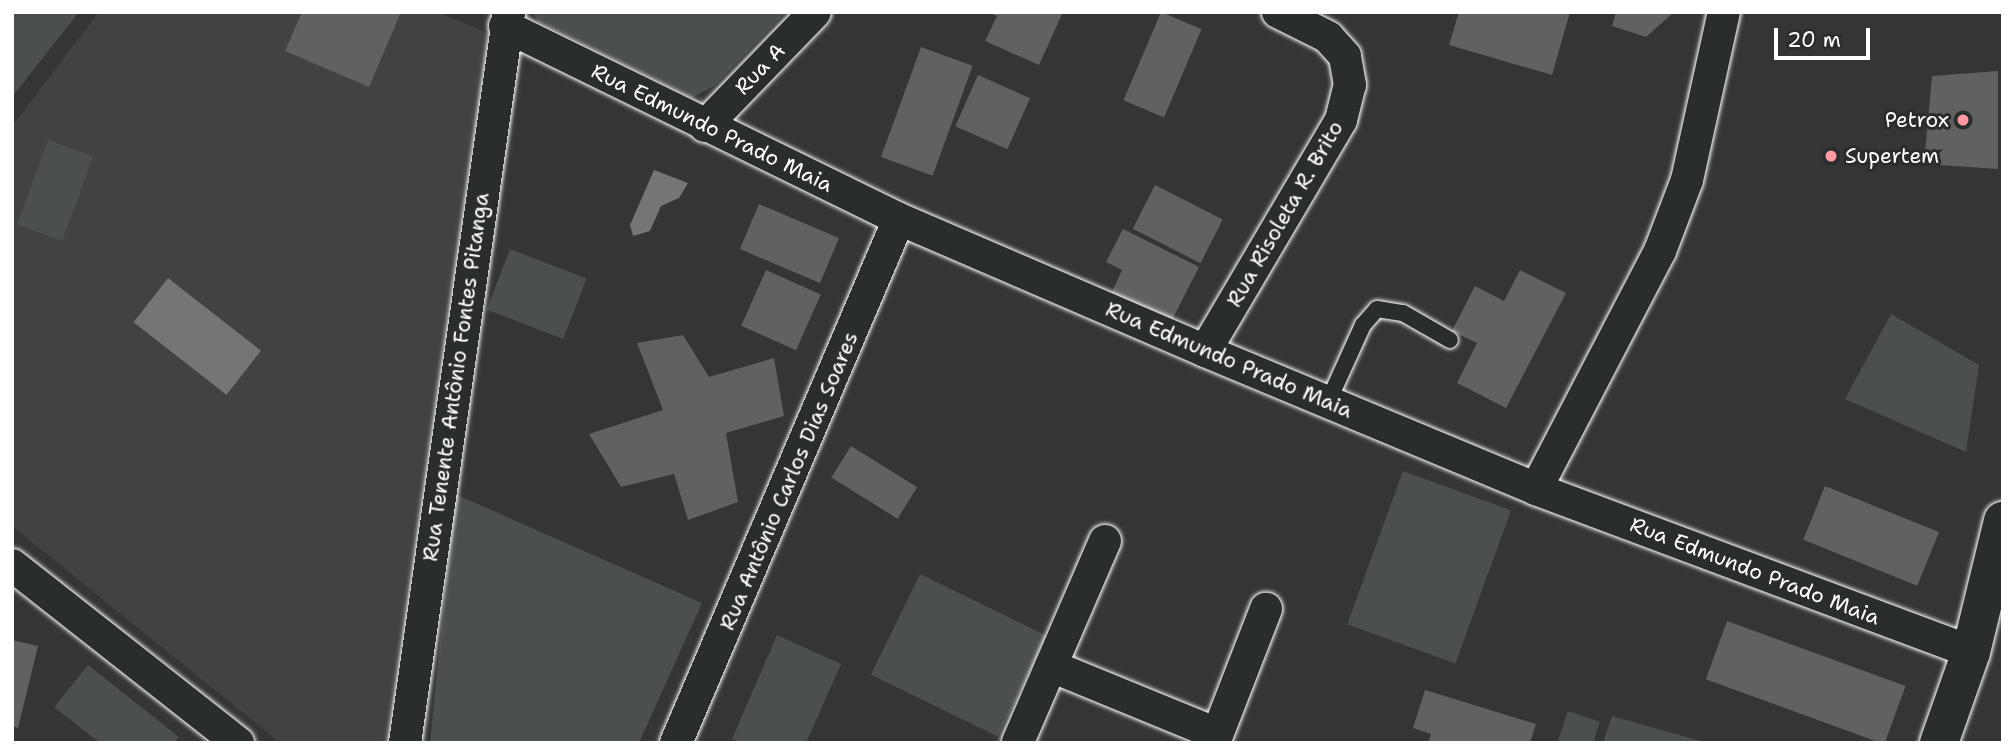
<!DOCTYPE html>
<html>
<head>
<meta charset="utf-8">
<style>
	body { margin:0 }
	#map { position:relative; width:2015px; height:755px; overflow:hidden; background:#333536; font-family:"Shantell Sans",sans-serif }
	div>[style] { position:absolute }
	.built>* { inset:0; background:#404243 }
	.green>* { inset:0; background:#4c4f50; transform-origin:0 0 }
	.water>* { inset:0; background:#737576; transform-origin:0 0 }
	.building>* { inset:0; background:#5f6162; transform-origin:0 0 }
	.roads { filter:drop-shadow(0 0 2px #fff) drop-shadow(0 0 2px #fff) }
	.service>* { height:16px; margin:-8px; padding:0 8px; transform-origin:8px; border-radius:8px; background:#2a2d2e }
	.minor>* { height:32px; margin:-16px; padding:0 16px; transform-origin:16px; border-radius:16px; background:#2a2d2e }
	.primary>* { height:38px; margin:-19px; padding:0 19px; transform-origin:19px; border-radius:19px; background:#2a2d2e }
	.dots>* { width:19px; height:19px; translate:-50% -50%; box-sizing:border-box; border:4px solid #2a2d2e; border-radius:50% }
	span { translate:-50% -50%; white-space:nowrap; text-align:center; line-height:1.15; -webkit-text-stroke:6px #2a2d2e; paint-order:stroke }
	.street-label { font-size:21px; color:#fff }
	.poi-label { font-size:21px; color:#fff }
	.right { translate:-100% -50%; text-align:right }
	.left { translate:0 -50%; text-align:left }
	.frame { position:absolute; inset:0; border:14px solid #fff; pointer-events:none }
	.scale { position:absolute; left:1774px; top:28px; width:96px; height:32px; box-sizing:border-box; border:4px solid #fff; border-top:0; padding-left:9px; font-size:21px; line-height:24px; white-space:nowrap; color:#fff; -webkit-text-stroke:5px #2a2d2e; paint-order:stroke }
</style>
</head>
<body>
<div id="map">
	<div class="built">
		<div style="clip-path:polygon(99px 12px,437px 12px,488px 33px,385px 743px,280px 743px,12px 526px,12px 126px)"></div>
	</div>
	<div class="green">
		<div style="clip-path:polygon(12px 12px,79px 12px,12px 97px)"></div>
		<div style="clip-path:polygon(533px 12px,786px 12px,714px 86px,692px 98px,537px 21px)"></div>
		<div style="left:48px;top:140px;width:48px;height:90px;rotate:20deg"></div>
		<div style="left:510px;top:249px;width:82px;height:65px;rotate:21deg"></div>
		<div style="clip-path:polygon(1891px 314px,1979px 365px,1966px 452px,1845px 399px)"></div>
		<div style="left:1403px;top:471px;width:115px;height:163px;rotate:20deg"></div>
		<div style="clip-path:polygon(455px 494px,702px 603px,639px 743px,430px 743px)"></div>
		<div style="left:920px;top:574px;width:141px;height:112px;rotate:26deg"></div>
		<div style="clip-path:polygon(777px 635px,841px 664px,806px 743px,741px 743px,732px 739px)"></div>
		<div style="clip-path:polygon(88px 665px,179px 737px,174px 743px,100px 743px,54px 707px)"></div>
		<div style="clip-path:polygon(1568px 711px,1600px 722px,1593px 743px,1557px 743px)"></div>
		<div style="clip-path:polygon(1612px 716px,1708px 743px,1603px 743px)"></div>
	</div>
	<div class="water">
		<div style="clip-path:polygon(654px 170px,688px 183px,679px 198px,661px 206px,650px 231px,633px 236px,630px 225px)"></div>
		<div style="left:168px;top:278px;width:118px;height:56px;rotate:38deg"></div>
	</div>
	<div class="building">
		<div style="clip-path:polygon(302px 12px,401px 12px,369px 87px,285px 51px)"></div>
		<div style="clip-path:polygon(987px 12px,1063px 12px,1039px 65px,985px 41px,997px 16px)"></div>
		<div style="left:1161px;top:12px;width:44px;height:96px;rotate:23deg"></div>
		<div style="clip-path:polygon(1459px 12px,1570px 12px,1552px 75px,1449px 45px)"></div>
		<div style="clip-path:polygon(1616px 12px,1674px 12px,1646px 37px,1612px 26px)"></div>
		<div style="left:921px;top:47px;width:55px;height:117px;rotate:20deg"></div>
		<div style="clip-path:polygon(1998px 71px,1998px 169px,1924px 164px,1932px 76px)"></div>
		<div style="left:978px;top:75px;width:57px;height:56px;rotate:24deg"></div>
		<div style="left:1155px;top:185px;width:76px;height:49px;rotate:27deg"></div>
		<div style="left:759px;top:204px;width:87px;height:49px;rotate:23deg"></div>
		<div style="clip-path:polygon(1123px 229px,1199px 267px,1170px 324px,1111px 294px,1122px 270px,1106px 262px)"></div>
		<div style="left:766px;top:270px;width:60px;height:61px;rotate:24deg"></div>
		<div style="clip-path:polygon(1520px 270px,1566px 293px,1506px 408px,1457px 383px,1477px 343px,1452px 331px,1475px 286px,1504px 301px)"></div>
		<div style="clip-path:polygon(683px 335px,709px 377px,774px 358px,784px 416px,726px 433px,738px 502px,688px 520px,674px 474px,621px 487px,589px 434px,663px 410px,637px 343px)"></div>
		<div style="left:851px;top:446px;width:78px;height:37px;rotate:32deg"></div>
		<div style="left:1825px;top:486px;width:123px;height:58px;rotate:22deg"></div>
		<div style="left:1727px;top:621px;width:190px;height:62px;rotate:20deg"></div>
		<div style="clip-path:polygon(12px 640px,38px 646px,18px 728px,12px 726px)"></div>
		<div style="clip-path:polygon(1425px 690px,1536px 724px,1530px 743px,1428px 743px,1431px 734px,1413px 728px)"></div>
	</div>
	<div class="roads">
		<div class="service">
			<div style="left:1328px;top:402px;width:85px;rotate:-65.6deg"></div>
			<div style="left:1363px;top:325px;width:21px;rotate:-49deg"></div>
			<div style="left:1377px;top:309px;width:26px;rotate:9deg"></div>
			<div style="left:1403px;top:313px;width:54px;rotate:29.9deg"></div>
		</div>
		<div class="minor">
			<div style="left:505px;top:26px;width:439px;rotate:26.1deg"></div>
			<div style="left:899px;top:219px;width:333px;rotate:23.3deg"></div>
			<div style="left:1205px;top:351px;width:359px;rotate:22.6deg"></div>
			<div style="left:1536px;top:489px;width:465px;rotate:20.5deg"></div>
			<div style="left:705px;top:126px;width:158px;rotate:-46deg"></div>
			<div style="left:1205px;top:351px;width:268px;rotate:-59.5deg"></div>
			<div style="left:1341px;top:120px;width:36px;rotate:-76deg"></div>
			<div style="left:1350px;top:85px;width:29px;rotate:-100deg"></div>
			<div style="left:1345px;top:56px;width:25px;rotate:-132deg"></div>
			<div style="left:1328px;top:37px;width:56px;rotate:-153.4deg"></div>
			<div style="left:1536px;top:489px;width:268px;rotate:-62.5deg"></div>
			<div style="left:1660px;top:251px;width:76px;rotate:-69.2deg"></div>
			<div style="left:1687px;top:180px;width:172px;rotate:-77.6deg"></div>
			<div style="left:12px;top:565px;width:288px;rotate:38.2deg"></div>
			<div style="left:1051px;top:666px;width:179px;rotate:22.3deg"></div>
			<div style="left:1018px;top:742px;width:219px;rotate:-66.6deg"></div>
			<div style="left:405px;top:743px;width:738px;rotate:-81.9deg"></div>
			<div style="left:676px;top:743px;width:569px;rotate:-66.95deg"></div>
			<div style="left:1214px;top:743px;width:144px;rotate:-68.8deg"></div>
		</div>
		<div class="primary">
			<div style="left:1939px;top:743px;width:96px;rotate:-70.6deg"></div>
			<div style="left:1971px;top:652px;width:135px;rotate:-76.3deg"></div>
		</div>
	</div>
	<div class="dots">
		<div style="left:1963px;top:120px;background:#ff9aa2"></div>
		<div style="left:1831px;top:156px;background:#ff9aa2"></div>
	</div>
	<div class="street-label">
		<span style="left:760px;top:69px;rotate:-46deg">Rua A</span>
		<span style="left:712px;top:128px;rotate:26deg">Rua Edmundo Prado Maia</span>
		<span style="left:1285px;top:214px;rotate:-60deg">Rua Risoleta R. Brito</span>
		<span style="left:1229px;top:360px;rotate:23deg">Rua Edmundo Prado Maia</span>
		<span style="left:456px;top:377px;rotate:-82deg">Rua Tenente Antônio Fontes Pitanga</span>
		<span style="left:789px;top:481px;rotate:-67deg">Rua Antônio Carlos Dias Soares</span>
		<span style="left:1755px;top:571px;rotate:21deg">Rua Edmundo Prado Maia</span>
	</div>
	<div class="poi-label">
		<span class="right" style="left:1949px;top:120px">Petrox</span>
		<span class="left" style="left:1845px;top:156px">Supertem</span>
	</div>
	<div class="frame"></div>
	<div class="scale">20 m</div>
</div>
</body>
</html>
